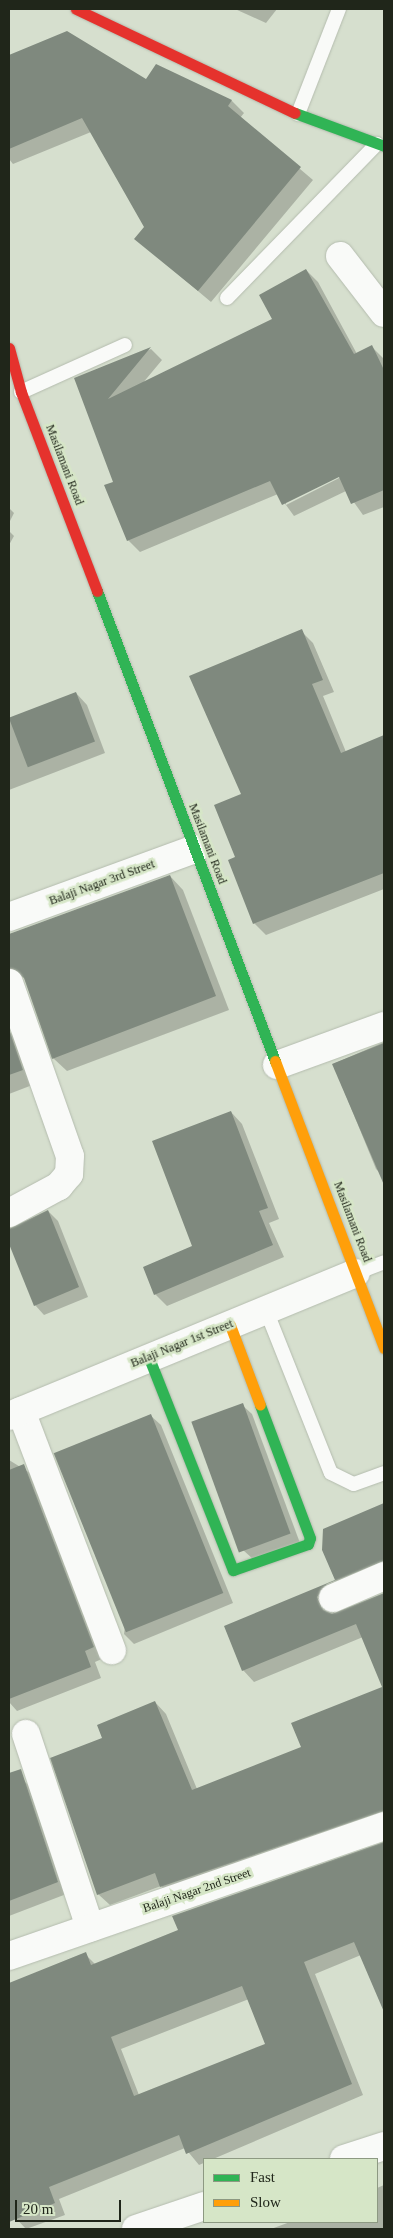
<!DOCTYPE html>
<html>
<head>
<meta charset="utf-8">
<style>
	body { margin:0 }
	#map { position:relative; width:393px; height:2238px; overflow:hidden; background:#d6dfce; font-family:Georgia,serif }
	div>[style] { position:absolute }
	.shadow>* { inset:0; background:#0003 }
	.building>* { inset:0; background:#7f897e; transform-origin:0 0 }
	.roads { filter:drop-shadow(0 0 1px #b4bcae) drop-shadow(0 0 1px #b4bcae) }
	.lane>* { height:14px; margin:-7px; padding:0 7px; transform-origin:7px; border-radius:7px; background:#f9faf8 }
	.street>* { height:28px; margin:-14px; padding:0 14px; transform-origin:14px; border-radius:14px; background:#f9faf8 }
	.fast>* { height:11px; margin:-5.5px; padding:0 5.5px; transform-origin:5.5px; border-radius:5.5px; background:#30b455 }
	.slow>* { height:11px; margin:-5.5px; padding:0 5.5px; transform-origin:5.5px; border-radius:5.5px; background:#ff9f0a }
	.jam>* { height:11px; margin:-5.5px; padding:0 5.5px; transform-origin:5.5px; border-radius:5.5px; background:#e5322d }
	span { translate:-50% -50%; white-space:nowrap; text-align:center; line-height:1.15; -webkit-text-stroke:5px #d6e6c7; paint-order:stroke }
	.street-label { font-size:12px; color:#20261a }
	.frame { position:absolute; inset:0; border:10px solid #20261a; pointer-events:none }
	.legend { position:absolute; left:203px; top:2158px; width:175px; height:65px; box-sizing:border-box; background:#d6e6c7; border:1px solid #8d9982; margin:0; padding:6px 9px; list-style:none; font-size:15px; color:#20261a }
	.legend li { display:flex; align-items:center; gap:10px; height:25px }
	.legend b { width:25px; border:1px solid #8d9982 }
	.scale { position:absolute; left:15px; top:2200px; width:106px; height:22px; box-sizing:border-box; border:2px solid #20261a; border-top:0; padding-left:6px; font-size:15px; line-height:18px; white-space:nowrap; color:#20261a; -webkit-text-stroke:4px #d6e6c7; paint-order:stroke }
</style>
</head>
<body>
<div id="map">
	<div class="shadow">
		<div style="clip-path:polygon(235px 9px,277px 9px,266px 23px)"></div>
		<div style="clip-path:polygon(67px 32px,146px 81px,157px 66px,232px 101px,244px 113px,240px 118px,313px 180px,211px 302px,136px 239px,146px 227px,91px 132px,13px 164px,9px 159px,9px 56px)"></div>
		<div style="clip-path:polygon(evenodd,306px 270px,318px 282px,357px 354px,372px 347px,384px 359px,384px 507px,363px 515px,346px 491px,294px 516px,278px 494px,140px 552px,128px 540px,114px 482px,75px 379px,151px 349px,162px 360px,142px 384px,274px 319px,306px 270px,344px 473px,345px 475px,286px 505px,286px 502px,344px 473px)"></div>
		<div style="clip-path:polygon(9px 508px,14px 513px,9px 523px)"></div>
		<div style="clip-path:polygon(9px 531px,14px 536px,9px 545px)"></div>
		<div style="clip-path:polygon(301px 631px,313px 643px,334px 692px,323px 696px,346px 752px,384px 737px,384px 889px,266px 935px,254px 923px,237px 858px,242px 795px)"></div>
		<div style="clip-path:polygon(76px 693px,87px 705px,105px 753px,9px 790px,9px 719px)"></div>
		<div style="clip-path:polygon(170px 876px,183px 890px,229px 1010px,67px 1071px,53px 1058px,9px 936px)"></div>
		<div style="clip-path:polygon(9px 1031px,20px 1042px,35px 1084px,9px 1094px)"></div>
		<div style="clip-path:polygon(384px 1042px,384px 1177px,376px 1169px,333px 1064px)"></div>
		<div style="clip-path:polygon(231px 1112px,242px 1124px,279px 1219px,269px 1223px,284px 1257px,167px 1306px,155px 1294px,194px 1247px)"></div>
		<div style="clip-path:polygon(48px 1211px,58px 1221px,88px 1297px,44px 1315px,35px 1305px,9px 1241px,9px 1229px)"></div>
		<div style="clip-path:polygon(242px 1405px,252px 1414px,300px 1543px,253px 1559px,243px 1550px,193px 1424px)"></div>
		<div style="clip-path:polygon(151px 1416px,161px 1425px,233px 1603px,134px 1644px,124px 1634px)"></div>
		<div style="clip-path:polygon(9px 1460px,35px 1476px,104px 1658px,95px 1662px,101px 1678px,17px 1711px,9px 1702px)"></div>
		<div style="clip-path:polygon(384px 1505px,384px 1575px,328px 1608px,339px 1614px,384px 1594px,384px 1824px,173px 1898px,161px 1886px,110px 1905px,98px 1894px,104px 1738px,155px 1702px,166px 1714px,197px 1789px,302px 1748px,384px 1688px,363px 1637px,254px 1682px,243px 1670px,225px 1627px,336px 1581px,323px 1550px,324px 1530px)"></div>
		<div style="clip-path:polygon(24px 1781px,36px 1792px,69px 1893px,9px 1916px,9px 1787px)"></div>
		<div style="clip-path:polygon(evenodd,384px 1842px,384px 2009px,361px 1955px,315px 1974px,363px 2095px,199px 2165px,185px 2148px,59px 2199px,65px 2215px,26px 2229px,9px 2211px,9px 1984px,85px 1954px,96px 1965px,179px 1931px,174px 1917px,384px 1842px,249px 1999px,267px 2045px,139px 2095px,121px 2049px,249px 1999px)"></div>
		<div style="clip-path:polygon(384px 2185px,384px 2229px,271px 2229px,290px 2222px,377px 2222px,377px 2188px)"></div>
	</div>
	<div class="building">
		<div style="clip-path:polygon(67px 31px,146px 79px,156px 64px,232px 100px,228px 106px,301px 167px,198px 291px,134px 239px,144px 227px,82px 118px,9px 149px,9px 55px)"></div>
		<div style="clip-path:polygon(306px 269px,354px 354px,372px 345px,384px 370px,384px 490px,351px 504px,339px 477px,282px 505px,270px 481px,127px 541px,104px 485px,113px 482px,74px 378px,151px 347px,108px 399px,272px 319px,259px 295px)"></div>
		<div style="clip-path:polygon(302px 629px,323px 680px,312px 684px,341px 753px,384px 735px,384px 873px,253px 924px,228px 860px,235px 857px,214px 805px,241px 794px,189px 676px)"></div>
		<div style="left:76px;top:692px;width:53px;height:72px;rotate:69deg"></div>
		<div style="clip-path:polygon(170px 875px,216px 996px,52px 1059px,24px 978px,9px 968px,9px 934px)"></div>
		<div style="clip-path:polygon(9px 1029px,23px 1070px,9px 1075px)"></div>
		<div style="clip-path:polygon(384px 1043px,384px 1185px,332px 1064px)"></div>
		<div style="clip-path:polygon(231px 1111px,268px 1208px,259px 1211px,273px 1245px,154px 1295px,143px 1267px,192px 1246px,152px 1141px)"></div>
		<div style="clip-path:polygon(48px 1210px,79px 1287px,34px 1306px,9px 1244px,9px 1229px)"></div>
		<div style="left:243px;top:1403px;width:139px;height:55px;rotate:70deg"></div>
		<div style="left:151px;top:1414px;width:193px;height:105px;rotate:68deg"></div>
		<div style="clip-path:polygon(24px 1464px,94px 1647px,85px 1651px,91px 1667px,9px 1699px,9px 1470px)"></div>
		<div style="clip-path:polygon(384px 1503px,384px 1561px,327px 1584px,317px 1597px,323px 1610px,332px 1614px,384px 1593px,384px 1811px,160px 1887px,155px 1873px,97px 1895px,50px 1758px,102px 1738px,97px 1725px,155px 1701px,192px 1790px,301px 1747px,291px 1723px,382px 1687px,356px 1624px,242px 1671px,224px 1626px,335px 1580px,322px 1550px,323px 1529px)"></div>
		<div style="clip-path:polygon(21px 1769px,58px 1882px,9px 1901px,9px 1773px)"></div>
		<div style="clip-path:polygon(evenodd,384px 1842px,384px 2012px,354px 1942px,304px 1962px,352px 2084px,186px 2154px,179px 2135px,49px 2187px,55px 2203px,9px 2222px,9px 1983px,86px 1952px,91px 1965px,178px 1930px,172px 1916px,384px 1842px,242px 1986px,265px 2044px,134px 2096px,111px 2037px,242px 1986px)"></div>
	</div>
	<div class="roads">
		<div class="lane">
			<div style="left:298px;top:114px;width:113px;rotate:-68.7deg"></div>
			<div style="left:227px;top:298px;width:215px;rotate:-45.8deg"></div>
			<div style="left:21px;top:392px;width:114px;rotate:-24.3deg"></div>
			<div style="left:356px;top:1273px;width:30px;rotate:-21deg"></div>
			<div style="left:266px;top:1310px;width:175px;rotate:68.3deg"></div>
			<div style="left:331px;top:1473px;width:25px;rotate:26deg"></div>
			<div style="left:354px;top:1484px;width:32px;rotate:-20deg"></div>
		</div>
		<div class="street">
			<div style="left:340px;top:256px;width:72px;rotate:52.3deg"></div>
			<div style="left:9px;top:917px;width:198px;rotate:-20.1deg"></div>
			<div style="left:9px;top:983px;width:183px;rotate:70.6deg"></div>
			<div style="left:70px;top:1156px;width:18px;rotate:93deg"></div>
			<div style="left:69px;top:1174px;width:16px;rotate:130deg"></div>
			<div style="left:59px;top:1186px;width:57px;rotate:151.6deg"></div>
			<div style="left:277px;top:1065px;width:114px;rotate:-20deg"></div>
			<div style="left:21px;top:1411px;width:256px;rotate:69.2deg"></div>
			<div style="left:9px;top:1416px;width:375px;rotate:-22.4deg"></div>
			<div style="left:333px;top:1598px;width:56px;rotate:-23.3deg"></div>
			<div style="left:26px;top:1734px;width:204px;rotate:71.7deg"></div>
			<div style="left:9px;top:1956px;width:397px;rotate:-19.1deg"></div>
			<div style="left:344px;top:2159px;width:42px;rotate:-18deg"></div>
			<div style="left:136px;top:2229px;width:72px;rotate:-18.7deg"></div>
		</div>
		<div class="fast">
			<div style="left:295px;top:113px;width:95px;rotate:20.3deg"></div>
			<div style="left:97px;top:591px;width:503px;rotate:69.26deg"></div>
			<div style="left:149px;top:1358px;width:228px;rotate:68.4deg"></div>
			<div style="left:233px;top:1570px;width:79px;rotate:-19.1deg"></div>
			<div style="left:308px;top:1544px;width:6px;rotate:-72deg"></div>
			<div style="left:310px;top:1538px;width:142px;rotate:-110.6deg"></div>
		</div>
		<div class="slow">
			<div style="left:275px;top:1061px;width:307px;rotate:69.2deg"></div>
			<div style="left:230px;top:1325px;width:85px;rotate:69.4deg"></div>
		</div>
		<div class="jam">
			<div style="left:76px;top:9px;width:242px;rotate:25.4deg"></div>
			<div style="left:9px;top:348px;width:46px;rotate:74.7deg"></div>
			<div style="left:21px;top:392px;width:213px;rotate:69.1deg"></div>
		</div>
	</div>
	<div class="street-label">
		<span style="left:64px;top:465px;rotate:69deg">Masilamani Road</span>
		<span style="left:207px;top:844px;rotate:69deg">Masilamani Road</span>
		<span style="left:102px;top:883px;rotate:-20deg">Balaji Nagar 3rd Street</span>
		<span style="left:352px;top:1222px;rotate:69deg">Masilamani Road</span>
		<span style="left:182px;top:1344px;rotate:-22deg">Balaji Nagar 1st Street</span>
		<span style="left:197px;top:1891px;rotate:-19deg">Balaji Nagar 2nd Street</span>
	</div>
	<div class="frame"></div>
	<ul class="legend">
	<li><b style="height:6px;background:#30b455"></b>Fast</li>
	<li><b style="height:6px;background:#ff9f0a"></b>Slow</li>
	</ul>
	<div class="scale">20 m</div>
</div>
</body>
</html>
